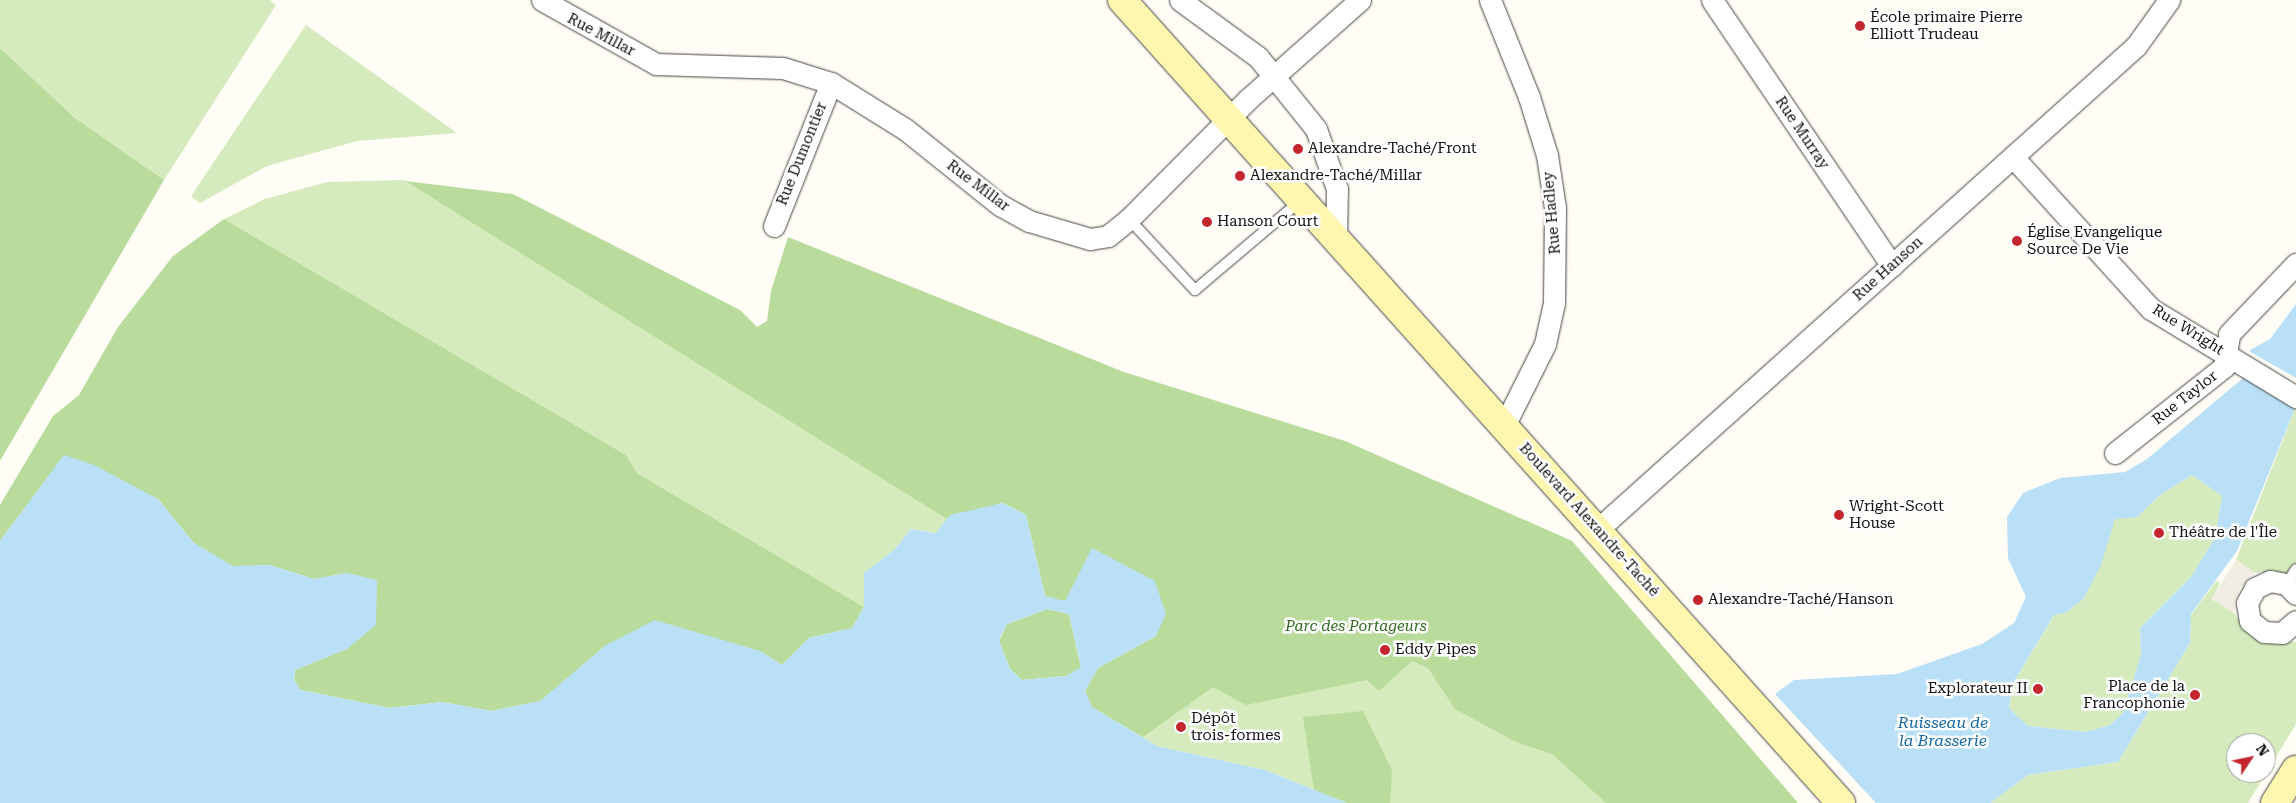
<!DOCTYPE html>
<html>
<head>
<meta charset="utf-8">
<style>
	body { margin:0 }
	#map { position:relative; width:2296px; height:803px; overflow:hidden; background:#fffdf5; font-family:"Roboto Serif",serif }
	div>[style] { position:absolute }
	.green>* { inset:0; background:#d5ebbd }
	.forest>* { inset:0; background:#b9dc9c }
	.plaza>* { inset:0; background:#f1ede2 }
	.water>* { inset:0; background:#b9e0f7 }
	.pier>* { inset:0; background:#fffdf5 }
	.roads { filter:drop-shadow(0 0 1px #444) drop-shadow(0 0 1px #444) }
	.lane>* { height:10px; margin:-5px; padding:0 5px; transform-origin:5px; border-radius:5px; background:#fff }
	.street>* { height:21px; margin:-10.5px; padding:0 10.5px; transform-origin:10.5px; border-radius:10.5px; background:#fff }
	.secondary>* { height:28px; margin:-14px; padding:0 14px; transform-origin:14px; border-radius:14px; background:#fff6b0 }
	.dots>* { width:14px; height:14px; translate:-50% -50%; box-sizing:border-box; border:2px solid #fff; border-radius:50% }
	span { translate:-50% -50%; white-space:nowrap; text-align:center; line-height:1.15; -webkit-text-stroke:5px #fff; paint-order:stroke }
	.poi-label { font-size:15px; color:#111 }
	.left { translate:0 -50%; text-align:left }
	.right { translate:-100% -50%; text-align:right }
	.street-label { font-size:15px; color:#111 }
	.park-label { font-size:15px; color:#2f6b1f; font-style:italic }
	.water-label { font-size:16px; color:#1768a6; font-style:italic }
	.north { position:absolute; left:2226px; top:733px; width:50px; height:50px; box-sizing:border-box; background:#fff; border:1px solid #a0a0a0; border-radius:50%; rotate:56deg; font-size:14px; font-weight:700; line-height:20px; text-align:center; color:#111 }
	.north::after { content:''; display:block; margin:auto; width:18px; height:22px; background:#c4262e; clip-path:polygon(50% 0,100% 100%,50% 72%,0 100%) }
</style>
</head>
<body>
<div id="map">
	<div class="green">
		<div style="clip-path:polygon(0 0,270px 0,276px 5px,164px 180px,75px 118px,0 48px)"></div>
		<div style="clip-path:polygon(306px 25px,457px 133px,357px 141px,267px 166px,200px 203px,191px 196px)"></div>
		<div style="clip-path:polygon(403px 180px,729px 381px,947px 519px,936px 533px,911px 529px,895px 549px,864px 573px,864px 607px,637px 473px,626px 455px,224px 219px,265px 199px,327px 182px)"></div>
		<div style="clip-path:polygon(2296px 406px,2296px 586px,2274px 571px,2255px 573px,2236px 560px)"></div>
		<div style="clip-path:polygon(1345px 441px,1572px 541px,1798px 803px,1347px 803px,1265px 770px,1157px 746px,1092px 707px)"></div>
		<div style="clip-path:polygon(2192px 475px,2222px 496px,2215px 538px,2191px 577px,2140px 628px,2141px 655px,2123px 713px,2110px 725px,2087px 732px,2028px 726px,2009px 708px,2012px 685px,2055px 614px,2067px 612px,2084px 598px,2115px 518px,2137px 517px,2160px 495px)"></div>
		<div style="clip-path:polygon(evenodd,2216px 581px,2220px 583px,2212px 599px,2234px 613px,2247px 632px,2260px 639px,2296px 642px,2296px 724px,2248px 803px,1990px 803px,2028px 775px,2118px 762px,2190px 643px,2191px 615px,2216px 581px,2236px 743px,2266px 743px,2266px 773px,2236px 773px,2236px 743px)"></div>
	</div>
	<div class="forest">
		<div style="clip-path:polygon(0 48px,75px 118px,164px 180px,0 461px)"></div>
		<div style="clip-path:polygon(405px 181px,513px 194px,740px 310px,757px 327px,767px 321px,771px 291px,788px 237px,1124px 372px,1345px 441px,1572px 541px,1798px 803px,1606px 803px,1552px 754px,1516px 742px,1455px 709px,1428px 668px,1412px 661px,1379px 691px,1367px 680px,1246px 705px,1213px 687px,1143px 737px,1092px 707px,1085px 691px,1098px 668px,1156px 636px,1045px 596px,1026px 515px,1003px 503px,947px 519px)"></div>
		<div style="clip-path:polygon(224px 219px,626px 455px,637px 473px,864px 607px,852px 628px,809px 638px,782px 665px,760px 651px,606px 645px,541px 701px,491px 711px,442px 702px,389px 708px,301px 690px,294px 680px,295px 670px,347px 649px,347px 573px,314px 579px,270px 565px,233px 567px,194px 543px,158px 499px,64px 456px,0 541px,0 505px,53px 416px,79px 395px,118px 327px,173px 256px)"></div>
		<div style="clip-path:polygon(1047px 609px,1069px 614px,1081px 668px,1066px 676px,1022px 680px,1010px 669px,999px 641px,1007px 624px)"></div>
		<div style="clip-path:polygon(1363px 711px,1392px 770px,1390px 803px,1347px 803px,1314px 790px,1303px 717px)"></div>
	</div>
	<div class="plaza">
		<div style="clip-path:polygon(2236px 560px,2255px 573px,2239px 589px,2234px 613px,2211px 599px)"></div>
	</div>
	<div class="water">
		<div style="clip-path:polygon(evenodd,2296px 304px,2296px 406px,2237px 551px,2191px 614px,2190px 643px,2118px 762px,2028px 775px,1990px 803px,1876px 803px,1775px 694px,1794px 680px,1897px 674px,1982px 644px,2014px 623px,2026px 597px,2008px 558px,2007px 517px,2023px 493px,2060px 478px,2125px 472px,2147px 459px,2243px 378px,2250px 350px,2270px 339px,2296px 304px,2192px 475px,2222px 496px,2215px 538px,2191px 577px,2140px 628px,2141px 655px,2123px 713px,2110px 725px,2087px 732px,2028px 726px,2009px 708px,2012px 685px,2054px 615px,2067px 612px,2084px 598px,2101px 565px,2115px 519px,2137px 517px,2160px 495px,2192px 475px)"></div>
		<div style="clip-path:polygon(evenodd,64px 455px,94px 465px,158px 499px,194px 543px,233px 566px,270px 565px,314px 579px,347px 573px,377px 580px,376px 625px,347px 649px,295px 670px,294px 680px,301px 690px,389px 708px,442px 702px,491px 711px,540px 701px,606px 645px,655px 620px,760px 651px,782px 665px,809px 638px,852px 628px,864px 607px,864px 573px,895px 549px,911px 529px,936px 533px,950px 515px,1003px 503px,1026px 515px,1045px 596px,1065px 601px,1092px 548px,1155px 581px,1166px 614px,1156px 636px,1098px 668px,1085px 691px,1092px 707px,1157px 746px,1265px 770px,1347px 803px,0 803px,0 541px,64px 455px,1047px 609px,1069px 614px,1081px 667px,1066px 676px,1022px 680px,1010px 669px,999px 640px,1007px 624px,1047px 609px)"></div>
	</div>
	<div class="pier">
		<div style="clip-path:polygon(2247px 350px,2296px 378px,2296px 407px,2241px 375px)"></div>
	</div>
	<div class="roads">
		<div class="lane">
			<div style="left:1129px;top:219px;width:97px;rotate:47.1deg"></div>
			<div style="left:1195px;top:290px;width:139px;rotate:-40.3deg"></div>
			<div style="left:2286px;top:584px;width:18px;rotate:-56deg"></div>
		</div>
		<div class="street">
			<div style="left:542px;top:0;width:131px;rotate:29.3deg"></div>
			<div style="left:656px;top:64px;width:127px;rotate:1.8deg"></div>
			<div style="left:783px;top:68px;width:50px;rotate:17.4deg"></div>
			<div style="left:831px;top:83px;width:87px;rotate:31.9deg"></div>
			<div style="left:905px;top:129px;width:122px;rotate:38.7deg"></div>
			<div style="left:1000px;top:205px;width:33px;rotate:29deg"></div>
			<div style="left:1029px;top:221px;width:64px;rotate:16.4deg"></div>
			<div style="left:1090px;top:239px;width:18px;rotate:-9deg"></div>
			<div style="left:1108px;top:236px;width:27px;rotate:-39deg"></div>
			<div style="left:1129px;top:219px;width:168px;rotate:-45.2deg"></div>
			<div style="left:1247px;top:100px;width:151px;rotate:-41.5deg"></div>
			<div style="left:1180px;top:0;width:97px;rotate:36.2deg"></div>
			<div style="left:1258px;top:57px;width:92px;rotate:51.1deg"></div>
			<div style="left:1316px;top:129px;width:64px;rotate:70.7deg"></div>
			<div style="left:1337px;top:189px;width:48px;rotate:91.2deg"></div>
			<div style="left:1490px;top:0;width:105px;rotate:68.1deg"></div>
			<div style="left:1529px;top:97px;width:61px;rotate:72.8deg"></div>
			<div style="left:1547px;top:155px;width:54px;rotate:81.4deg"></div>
			<div style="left:1555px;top:208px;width:95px;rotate:90.6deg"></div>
			<div style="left:1554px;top:303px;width:42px;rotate:102.4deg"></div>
			<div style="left:1545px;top:344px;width:92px;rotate:116.6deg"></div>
			<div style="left:1712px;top:0;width:321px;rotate:55.9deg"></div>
			<div style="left:2013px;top:157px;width:205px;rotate:47.8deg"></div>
			<div style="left:2151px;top:309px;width:170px;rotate:31.3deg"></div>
			<div style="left:774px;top:226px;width:154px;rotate:-68.3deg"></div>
			<div style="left:2115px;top:453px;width:139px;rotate:-38.3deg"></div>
			<div style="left:2224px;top:367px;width:33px;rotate:-81deg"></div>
			<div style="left:2229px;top:334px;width:97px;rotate:-46.3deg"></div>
			<div style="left:1597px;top:530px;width:724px;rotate:-41.92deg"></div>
			<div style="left:2136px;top:46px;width:57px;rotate:-54.3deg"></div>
			<div style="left:2296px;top:594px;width:14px;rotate:-135deg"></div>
			<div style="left:2286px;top:584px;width:16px;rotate:-169deg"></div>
			<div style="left:2270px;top:581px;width:17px;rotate:155deg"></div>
			<div style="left:2255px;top:588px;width:17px;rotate:118deg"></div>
			<div style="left:2247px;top:603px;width:18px;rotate:81deg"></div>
			<div style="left:2250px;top:621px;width:18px;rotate:38deg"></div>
			<div style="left:2264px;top:632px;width:18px;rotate:3deg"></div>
			<div style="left:2282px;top:633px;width:18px;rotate:-41deg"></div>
		</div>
		<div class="secondary">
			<div style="left:1122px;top:0;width:1078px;rotate:48.16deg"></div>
			<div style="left:2275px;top:803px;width:39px;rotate:-58deg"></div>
		</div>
	</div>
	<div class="dots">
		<div style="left:1860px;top:26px;background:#c4262e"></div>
		<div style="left:1298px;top:149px;background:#c4262e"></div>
		<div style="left:1240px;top:176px;background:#c4262e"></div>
		<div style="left:1207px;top:222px;background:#c4262e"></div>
		<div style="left:2017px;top:241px;background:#c4262e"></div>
		<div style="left:1839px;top:515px;background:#c4262e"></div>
		<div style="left:2159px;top:533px;background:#c4262e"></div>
		<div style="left:1698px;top:600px;background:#c4262e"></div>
		<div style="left:1385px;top:650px;background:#c4262e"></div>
		<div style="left:2038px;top:689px;background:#c4262e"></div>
		<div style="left:2195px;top:695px;background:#c4262e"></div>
		<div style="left:1181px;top:727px;background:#c4262e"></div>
	</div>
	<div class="poi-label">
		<span class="left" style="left:1870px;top:26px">École primaire Pierre<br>Elliott Trudeau</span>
		<span class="left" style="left:1308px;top:149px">Alexandre-Taché/Front</span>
		<span class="left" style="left:1250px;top:176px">Alexandre-Taché/Millar</span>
		<span class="left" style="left:1217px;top:222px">Hanson Court</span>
		<span class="left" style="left:2027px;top:241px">Église Evangelique<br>Source De Vie</span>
		<span class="left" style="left:1849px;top:515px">Wright-Scott<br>House</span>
		<span class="left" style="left:2169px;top:533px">Théâtre de l'Île</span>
		<span class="left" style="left:1708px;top:600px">Alexandre-Taché/Hanson</span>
		<span class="left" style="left:1395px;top:650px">Eddy Pipes</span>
		<span class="right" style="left:2185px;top:695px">Place de la<br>Francophonie</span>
		<span class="right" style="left:2028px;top:689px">Explorateur II</span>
		<span class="left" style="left:1191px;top:727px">Dépôt<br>trois-formes</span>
	</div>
	<div class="street-label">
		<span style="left:601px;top:35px;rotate:28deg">Rue Millar</span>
		<span style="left:1802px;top:133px;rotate:56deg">Rue Murray</span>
		<span style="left:802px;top:154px;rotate:-68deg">Rue Dumontier</span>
		<span style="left:978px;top:186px;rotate:37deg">Rue Millar</span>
		<span style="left:1552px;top:213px;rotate:-95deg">Rue Hadley</span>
		<span style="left:1888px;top:269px;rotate:-42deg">Rue Hanson</span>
		<span style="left:2188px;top:330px;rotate:32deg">Rue Wright</span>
		<span style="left:2185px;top:398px;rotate:-38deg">Rue Taylor</span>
		<span style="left:1589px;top:520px;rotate:48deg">Boulevard Alexandre-Taché</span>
	</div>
	<div class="park-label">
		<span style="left:1356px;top:627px">Parc des Portageurs</span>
	</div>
	<div class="water-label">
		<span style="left:1943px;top:732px">Ruisseau de<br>la Brasserie</span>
	</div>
	<div class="north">N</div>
</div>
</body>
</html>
